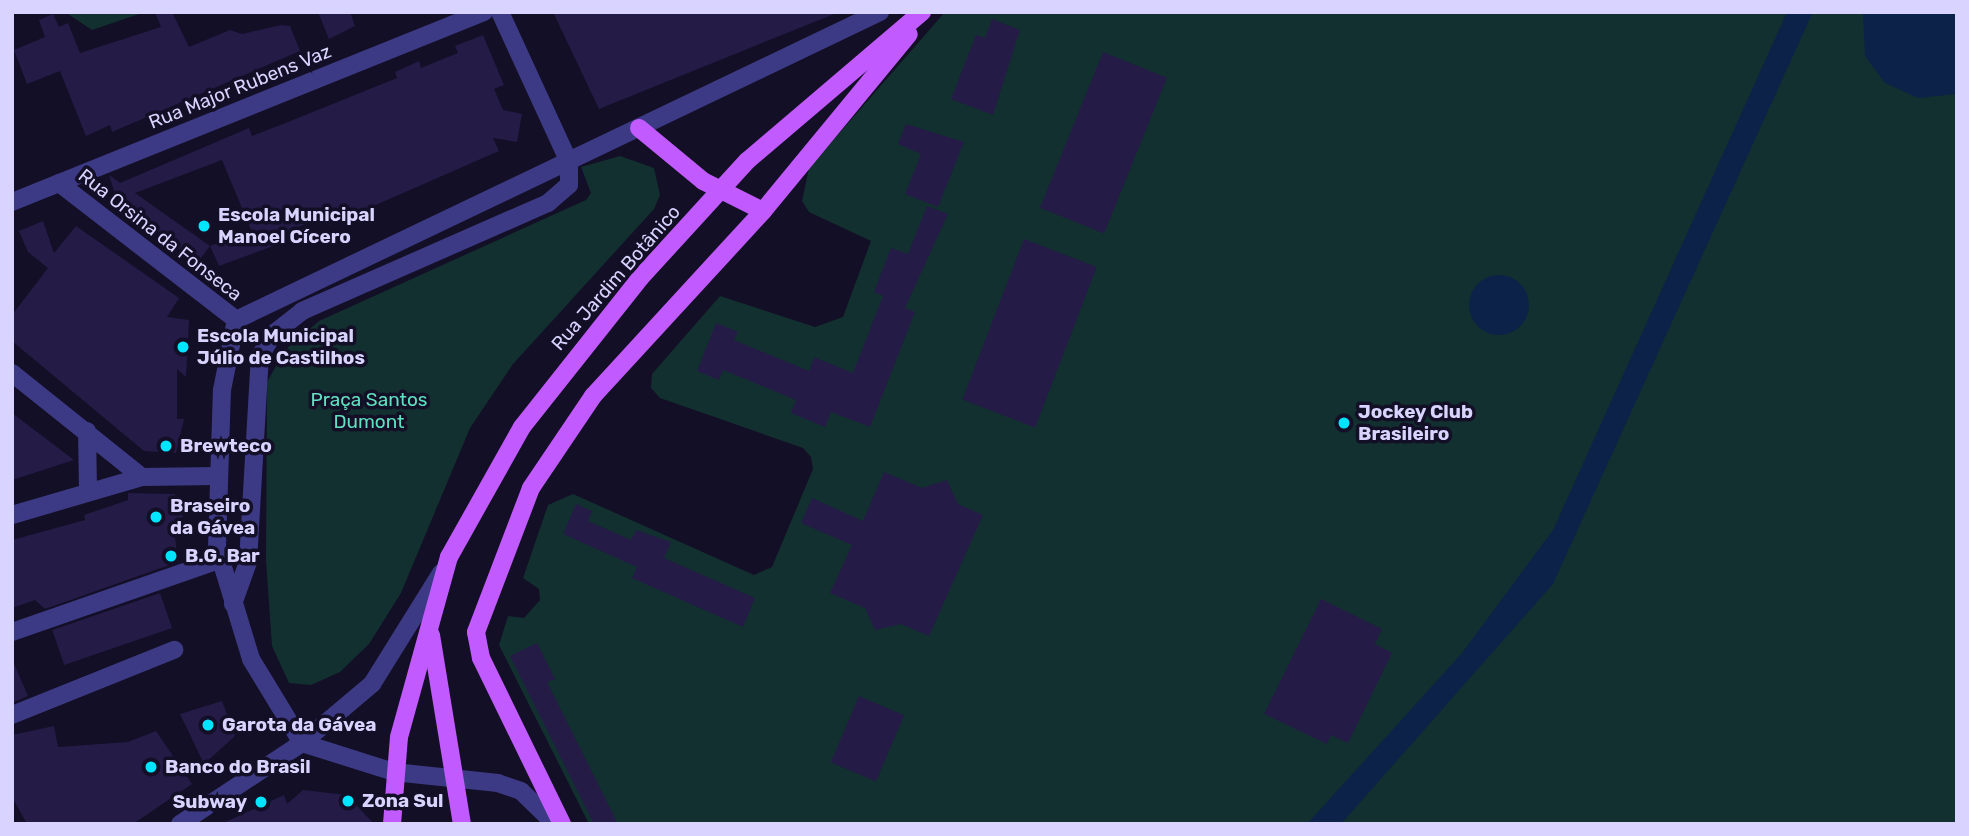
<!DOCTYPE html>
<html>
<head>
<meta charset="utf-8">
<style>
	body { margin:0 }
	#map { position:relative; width:1969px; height:836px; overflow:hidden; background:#130f26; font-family:Rubik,sans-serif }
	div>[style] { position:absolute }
	.green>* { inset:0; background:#12302f }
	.water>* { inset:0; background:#0c2248 }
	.round { border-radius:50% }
	.building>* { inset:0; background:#241b47; transform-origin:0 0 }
	.minor>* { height:18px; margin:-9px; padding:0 9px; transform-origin:9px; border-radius:9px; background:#3d3a85 }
	.major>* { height:18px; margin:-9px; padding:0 9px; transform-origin:9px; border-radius:9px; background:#c25bff }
	.dots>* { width:19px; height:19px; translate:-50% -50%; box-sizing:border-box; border:4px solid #130f26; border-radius:50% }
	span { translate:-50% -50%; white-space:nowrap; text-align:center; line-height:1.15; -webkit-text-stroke:7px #130f26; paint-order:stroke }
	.street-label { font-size:19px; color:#d9d4ff }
	.poi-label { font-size:19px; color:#d9d4ff; font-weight:700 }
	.left { translate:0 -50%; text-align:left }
	.right { translate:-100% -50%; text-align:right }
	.park-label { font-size:19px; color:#5fe0c0 }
	.frame { position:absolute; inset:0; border:14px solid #d9d4ff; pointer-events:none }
</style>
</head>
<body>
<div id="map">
	<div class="green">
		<div style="clip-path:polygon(65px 12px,145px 12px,92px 30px)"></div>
		<div style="clip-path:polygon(945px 12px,1957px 12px,1957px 824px,589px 824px,499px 645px,508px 616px,524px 618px,540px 600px,539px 589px,523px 578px,548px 505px,573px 494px,754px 575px,772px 567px,813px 469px,811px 457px,803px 448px,660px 398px,651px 388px,652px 374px,720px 296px,815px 327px,843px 317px,871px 241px,809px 212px,802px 201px,809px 168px)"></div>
		<div style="clip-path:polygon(620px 156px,654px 168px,660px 195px,654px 209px,513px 364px,470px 428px,401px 593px,369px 644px,340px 672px,311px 685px,289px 683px,272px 646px,266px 561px,267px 382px,285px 350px,319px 321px,586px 200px,591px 193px,581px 167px)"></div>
	</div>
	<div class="water">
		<div style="clip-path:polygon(1787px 12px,1813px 12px,1553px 584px,1341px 824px,1307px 824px,1462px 653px,1553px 530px)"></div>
		<div style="clip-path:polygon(1863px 12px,1957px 12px,1957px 94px,1918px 98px,1885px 83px,1865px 56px)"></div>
		<div class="round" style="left:1469px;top:275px;width:60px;height:60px"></div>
	</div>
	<div class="building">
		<div style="clip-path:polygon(155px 12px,172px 12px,189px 47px,230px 30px,242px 34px,281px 25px,290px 26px,300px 51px,112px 132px,110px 125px,86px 136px,60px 71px,27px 84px,14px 50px,45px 37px,39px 20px,53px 14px,59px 27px,68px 23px,80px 53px,161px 27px)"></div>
		<div style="clip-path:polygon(318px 12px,350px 12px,355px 26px,329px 39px)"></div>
		<div style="clip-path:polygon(553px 12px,839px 12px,599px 109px)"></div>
		<div style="clip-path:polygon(992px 19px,1020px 30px,993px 115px,951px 99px,976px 35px,985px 38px)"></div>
		<div style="clip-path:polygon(483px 35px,504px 85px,494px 89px,503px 110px,522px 114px,517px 142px,493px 138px,499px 151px,330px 225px,322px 217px,291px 230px,293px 236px,276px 245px,219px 266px,210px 246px,251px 230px,222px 160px,135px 193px,210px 246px,197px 263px,117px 200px,109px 175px,120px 183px,249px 128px,252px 136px,283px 124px,397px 78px,395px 72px,419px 61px,421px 68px,458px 53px,455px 46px)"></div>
		<div style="left:1103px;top:52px;width:69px;height:168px;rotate:22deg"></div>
		<div style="clip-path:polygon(906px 124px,964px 142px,938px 207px,905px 194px,921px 154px,898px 144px)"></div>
		<div style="clip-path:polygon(927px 206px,948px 214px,905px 308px,915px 312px,870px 427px,831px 412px,825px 427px,791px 413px,796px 400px,723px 370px,719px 380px,697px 371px,716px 323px,738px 332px,734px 340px,809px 371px,814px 357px,853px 373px,883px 296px,874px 292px,891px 248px,908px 254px)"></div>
		<div style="clip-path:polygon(43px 221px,54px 253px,76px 226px,179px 298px,167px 317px,189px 320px,186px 377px,177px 369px,177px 419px,184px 419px,176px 453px,144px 451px,12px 341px,12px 315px,48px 268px,28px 252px,19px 231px)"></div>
		<div style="left:1024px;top:239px;width:78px;height:172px;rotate:21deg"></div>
		<div style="clip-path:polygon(12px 413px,74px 460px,12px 480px)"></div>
		<div style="clip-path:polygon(884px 472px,922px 488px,947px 480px,958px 504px,983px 515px,929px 636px,901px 624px,875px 630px,865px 608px,830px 593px,852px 545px,801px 523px,812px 498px,863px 521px)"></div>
		<div style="clip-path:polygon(128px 493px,174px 494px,182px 501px,183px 529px,174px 529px,178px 562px,45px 609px,35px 600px,12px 608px,12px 540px,85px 520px,84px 515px,128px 500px)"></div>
		<div style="clip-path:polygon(576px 504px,592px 511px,588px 521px,631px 540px,636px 530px,671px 542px,664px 558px,755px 598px,743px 627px,632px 578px,637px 567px,563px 534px)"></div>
		<div style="left:160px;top:593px;width:37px;height:114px;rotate:71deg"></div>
		<div style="clip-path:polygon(1321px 599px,1382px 629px,1375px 644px,1392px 653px,1348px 743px,1331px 735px,1327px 744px,1264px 714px)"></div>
		<div style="clip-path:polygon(537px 643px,555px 679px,547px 682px,618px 824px,594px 824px,510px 656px)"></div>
		<div style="clip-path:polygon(12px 659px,28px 696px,12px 703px)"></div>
		<div style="left:859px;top:696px;width:49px;height:72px;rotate:23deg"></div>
		<div style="clip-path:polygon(222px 701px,235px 736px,204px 764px,180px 714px)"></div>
		<div style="clip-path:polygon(54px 726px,58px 747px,128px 742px,156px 731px,192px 784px,133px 824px,27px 824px,12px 797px,12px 735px)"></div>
		<div style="clip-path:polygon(303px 790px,347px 795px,374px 824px,221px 824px,284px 795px,287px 804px)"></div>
	</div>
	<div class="minor">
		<div style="left:59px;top:183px;width:224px;rotate:37.7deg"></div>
		<div style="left:12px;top:202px;width:509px;rotate:-21.93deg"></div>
		<div style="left:12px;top:373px;width:166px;rotate:38.7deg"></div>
		<div style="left:87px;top:431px;width:58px;rotate:89deg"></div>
		<div style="left:12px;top:515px;width:135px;rotate:-16.3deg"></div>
		<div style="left:142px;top:477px;width:75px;rotate:-0.8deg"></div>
		<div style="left:233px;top:604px;width:45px;rotate:-70.3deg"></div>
		<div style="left:248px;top:562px;width:206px;rotate:-86.7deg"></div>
		<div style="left:260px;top:356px;width:26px;rotate:-59deg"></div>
		<div style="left:273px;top:334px;width:37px;rotate:-38deg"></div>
		<div style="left:302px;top:311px;width:269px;rotate:-23.7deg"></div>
		<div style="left:548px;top:203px;width:28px;rotate:-41deg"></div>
		<div style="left:569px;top:185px;width:23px;rotate:-90deg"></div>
		<div style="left:569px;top:162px;width:165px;rotate:-114.7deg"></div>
		<div style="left:12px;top:632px;width:219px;rotate:-19.2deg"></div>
		<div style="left:12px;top:715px;width:175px;rotate:-21.9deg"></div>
		<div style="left:180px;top:824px;width:146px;rotate:-33.6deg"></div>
		<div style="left:302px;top:743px;width:92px;rotate:-40.1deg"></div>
		<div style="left:372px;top:684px;width:131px;rotate:-58.1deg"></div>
		<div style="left:555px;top:824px;width:47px;rotate:-135.9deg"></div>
		<div style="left:521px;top:791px;width:24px;rotate:-161deg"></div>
		<div style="left:498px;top:783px;width:105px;rotate:-174deg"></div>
		<div style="left:394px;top:772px;width:96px;rotate:-162.5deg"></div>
		<div style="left:302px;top:743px;width:98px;rotate:-121.3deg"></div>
		<div style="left:251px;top:659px;width:117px;rotate:-106.9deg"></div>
		<div style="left:217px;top:547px;width:157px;rotate:-88.2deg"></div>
		<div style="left:222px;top:390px;width:71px;rotate:-78.7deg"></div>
		<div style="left:236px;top:320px;width:714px;rotate:-25.56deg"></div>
	</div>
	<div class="major">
		<div style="left:639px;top:128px;width:83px;rotate:39.6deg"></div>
		<div style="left:703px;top:181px;width:67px;rotate:26.6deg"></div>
		<div style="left:431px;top:635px;width:192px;rotate:80.7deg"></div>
		<div style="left:392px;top:824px;width:87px;rotate:-85.4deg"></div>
		<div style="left:399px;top:737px;width:187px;rotate:-74.5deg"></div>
		<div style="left:449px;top:557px;width:149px;rotate:-60.7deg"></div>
		<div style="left:522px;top:427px;width:191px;rotate:-51.6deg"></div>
		<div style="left:641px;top:277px;width:157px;rotate:-47.6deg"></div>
		<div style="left:747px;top:161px;width:230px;rotate:-40.4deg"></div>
		<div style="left:562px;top:824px;width:185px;rotate:-116deg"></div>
		<div style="left:481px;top:658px;width:26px;rotate:-101deg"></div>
		<div style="left:476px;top:632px;width:154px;rotate:-69.1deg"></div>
		<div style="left:531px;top:488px;width:111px;rotate:-56deg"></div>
		<div style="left:593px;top:396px;width:251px;rotate:-47.4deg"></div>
		<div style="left:763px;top:211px;width:229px;rotate:-50.5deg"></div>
	</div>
	<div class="dots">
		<div style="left:204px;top:226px;background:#00e5ff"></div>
		<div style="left:183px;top:347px;background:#00e5ff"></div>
		<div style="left:1344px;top:423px;background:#00e5ff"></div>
		<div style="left:166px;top:446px;background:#00e5ff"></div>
		<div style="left:156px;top:517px;background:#00e5ff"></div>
		<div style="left:171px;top:556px;background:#00e5ff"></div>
		<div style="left:208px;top:725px;background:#00e5ff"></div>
		<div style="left:151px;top:767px;background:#00e5ff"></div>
		<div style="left:348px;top:801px;background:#00e5ff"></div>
		<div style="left:261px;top:802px;background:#00e5ff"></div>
	</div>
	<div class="street-label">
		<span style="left:240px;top:87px;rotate:-22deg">Rua Major Rubens Vaz</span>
		<span style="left:160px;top:235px;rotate:38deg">Rua Orsina da Fonseca</span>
		<span style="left:616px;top:278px;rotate:-49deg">Rua Jardim Botânico</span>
	</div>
	<div class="poi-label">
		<span class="left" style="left:218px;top:226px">Escola Municipal<br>Manoel Cícero</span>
		<span class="left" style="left:197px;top:347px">Escola Municipal<br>Júlio de Castilhos</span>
		<span class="left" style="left:1358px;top:423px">Jockey Club<br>Brasileiro</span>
		<span class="left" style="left:180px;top:446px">Brewteco</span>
		<span class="left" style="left:170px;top:517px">Braseiro<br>da Gávea</span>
		<span class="left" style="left:185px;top:556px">B.G. Bar</span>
		<span class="left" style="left:222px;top:725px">Garota da Gávea</span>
		<span class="left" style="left:165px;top:767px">Banco do Brasil</span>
		<span class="left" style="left:362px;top:801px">Zona Sul</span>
		<span class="right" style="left:247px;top:802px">Subway</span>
	</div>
	<div class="park-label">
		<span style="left:369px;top:411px">Praça Santos<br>Dumont</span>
	</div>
	<div class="frame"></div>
</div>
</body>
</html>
